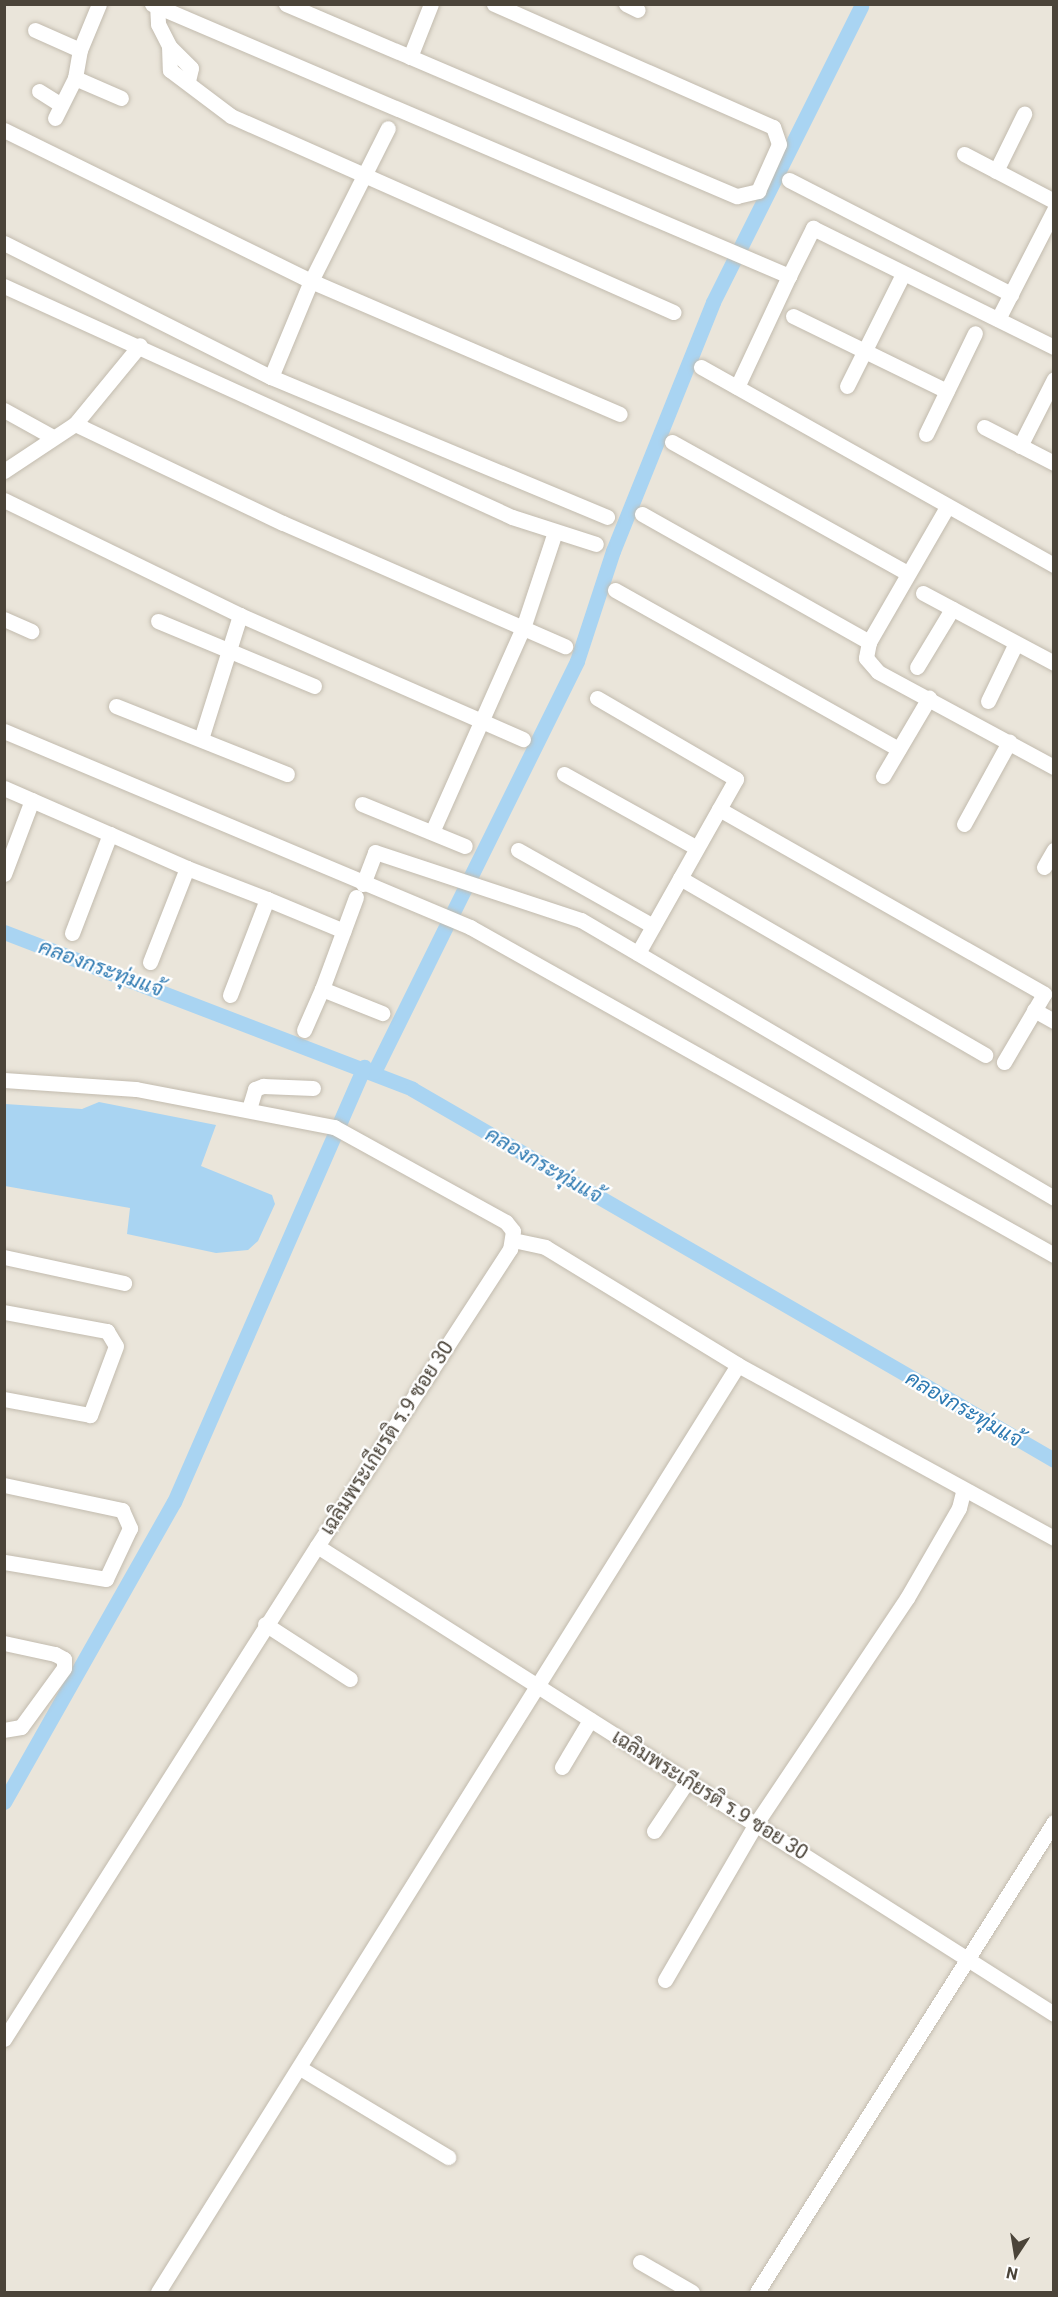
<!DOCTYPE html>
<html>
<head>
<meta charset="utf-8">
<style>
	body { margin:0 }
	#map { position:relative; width:1058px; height:2297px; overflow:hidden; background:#f6f3ec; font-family:Roboto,Sarabun,sans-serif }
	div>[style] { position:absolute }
	.residential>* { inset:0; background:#eae5da; transform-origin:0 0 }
	.water>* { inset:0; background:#a9d4f2 }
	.canal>* { height:15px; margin:-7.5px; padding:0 7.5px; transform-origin:7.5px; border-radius:7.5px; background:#a9d4f2 }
	.roads { filter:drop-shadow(0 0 2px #c2bbae) drop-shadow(0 0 2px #c2bbae) }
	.street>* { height:15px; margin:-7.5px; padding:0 7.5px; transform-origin:7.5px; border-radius:7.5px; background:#fff }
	span { translate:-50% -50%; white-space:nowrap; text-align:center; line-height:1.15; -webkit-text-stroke:4.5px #fff; paint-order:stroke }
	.street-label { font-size:20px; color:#4b4439 }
	.water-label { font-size:21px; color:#2e7ab2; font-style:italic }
	.frame { position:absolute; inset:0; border:6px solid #4b4439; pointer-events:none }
	.north { position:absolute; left:986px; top:2225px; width:60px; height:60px; -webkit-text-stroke:4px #fff; paint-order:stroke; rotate:192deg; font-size:16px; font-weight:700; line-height:24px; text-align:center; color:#4b4439 }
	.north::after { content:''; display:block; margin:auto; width:21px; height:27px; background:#4b4439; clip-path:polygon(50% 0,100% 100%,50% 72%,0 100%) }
</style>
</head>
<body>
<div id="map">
	<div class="residential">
		<div style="left:5px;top:5px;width:1048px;height:2287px"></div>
	</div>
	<div class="water">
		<div style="clip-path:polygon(99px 1102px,216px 1125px,201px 1166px,272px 1195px,275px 1204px,258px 1241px,248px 1250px,216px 1253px,127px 1234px,130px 1208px,5px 1186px,5px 1104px,82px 1109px)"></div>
	</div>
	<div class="canal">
		<div style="left:4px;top:932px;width:437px;rotate:21deg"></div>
		<div style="left:412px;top:1089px;width:741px;rotate:30.02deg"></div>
		<div style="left:374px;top:1072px;width:458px;rotate:-63.7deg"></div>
		<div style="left:577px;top:661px;width:116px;rotate:-71.9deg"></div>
		<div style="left:613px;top:551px;width:268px;rotate:-68.1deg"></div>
		<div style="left:713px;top:302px;width:331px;rotate:-63.4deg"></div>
		<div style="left:4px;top:1802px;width:345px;rotate:-60.5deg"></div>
		<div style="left:174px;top:1502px;width:475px;rotate:-66.4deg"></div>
	</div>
	<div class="roads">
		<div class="street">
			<div style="left:152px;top:4px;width:693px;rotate:23.12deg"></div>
			<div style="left:789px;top:276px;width:54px;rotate:-63.4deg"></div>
			<div style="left:813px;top:228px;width:269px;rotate:26.3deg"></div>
			<div style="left:157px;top:4px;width:20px;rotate:87deg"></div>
			<div style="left:158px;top:24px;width:25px;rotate:63deg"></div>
			<div style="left:169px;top:46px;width:31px;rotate:45deg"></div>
			<div style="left:191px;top:68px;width:13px;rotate:103deg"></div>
			<div style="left:286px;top:4px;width:490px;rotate:23.1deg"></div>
			<div style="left:737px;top:196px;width:22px;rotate:-13deg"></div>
			<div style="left:758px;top:191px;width:51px;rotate:-65.9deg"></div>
			<div style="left:779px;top:144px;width:18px;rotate:-109deg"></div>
			<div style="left:773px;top:127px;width:305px;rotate:-156.2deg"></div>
			<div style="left:626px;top:4px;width:13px;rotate:27deg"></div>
			<div style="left:35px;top:30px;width:49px;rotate:24deg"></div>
			<div style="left:169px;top:46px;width:24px;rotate:88deg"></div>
			<div style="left:170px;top:70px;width:76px;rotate:37deg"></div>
			<div style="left:231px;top:116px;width:484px;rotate:23.9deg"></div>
			<div style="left:410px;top:57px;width:57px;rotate:-68.4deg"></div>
			<div style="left:75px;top:78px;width:50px;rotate:23.5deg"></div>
			<div style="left:39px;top:91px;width:26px;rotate:32deg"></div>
			<div style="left:55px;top:118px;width:45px;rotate:-63.4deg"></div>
			<div style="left:75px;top:78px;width:28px;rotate:-80deg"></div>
			<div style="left:80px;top:50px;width:50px;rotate:-67.6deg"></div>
			<div style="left:4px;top:130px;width:342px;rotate:26.2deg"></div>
			<div style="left:311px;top:281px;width:336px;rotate:23.3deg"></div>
			<div style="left:964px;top:154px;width:102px;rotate:27.6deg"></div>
			<div style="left:996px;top:171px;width:64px;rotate:-63.8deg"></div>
			<div style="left:789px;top:180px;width:250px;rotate:27.2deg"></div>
			<div style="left:4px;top:243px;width:299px;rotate:26.7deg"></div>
			<div style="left:271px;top:377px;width:364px;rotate:22.6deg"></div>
			<div style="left:4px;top:286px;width:558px;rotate:24.45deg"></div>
			<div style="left:512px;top:517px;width:88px;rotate:17.8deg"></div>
			<div style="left:793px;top:316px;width:171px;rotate:26deg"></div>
			<div style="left:998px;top:319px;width:123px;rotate:-62.8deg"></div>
			<div style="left:701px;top:367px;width:405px;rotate:29.3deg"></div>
			<div style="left:271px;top:377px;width:104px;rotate:-67.4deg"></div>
			<div style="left:311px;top:281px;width:171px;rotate:-63.3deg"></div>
			<div style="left:847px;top:386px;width:125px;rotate:-63.4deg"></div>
			<div style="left:737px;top:387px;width:123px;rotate:-64.9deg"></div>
			<div style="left:4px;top:410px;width:56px;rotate:28.9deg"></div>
			<div style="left:75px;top:424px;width:230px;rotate:25.5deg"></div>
			<div style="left:283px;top:523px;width:308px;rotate:23.6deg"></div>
			<div style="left:984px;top:427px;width:79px;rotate:27.2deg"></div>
			<div style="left:926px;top:434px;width:112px;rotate:-64.1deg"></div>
			<div style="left:672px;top:442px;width:269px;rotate:29.1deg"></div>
			<div style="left:1020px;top:446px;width:75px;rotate:-63.1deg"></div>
			<div style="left:4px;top:471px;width:85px;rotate:-33.5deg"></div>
			<div style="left:75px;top:424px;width:102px;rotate:-50.6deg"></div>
			<div style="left:4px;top:500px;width:263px;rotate:26deg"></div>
			<div style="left:947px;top:507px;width:156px;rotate:120deg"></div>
			<div style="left:869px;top:642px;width:16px;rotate:101deg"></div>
			<div style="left:866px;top:658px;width:18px;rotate:49deg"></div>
			<div style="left:878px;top:672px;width:200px;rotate:28.4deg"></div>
			<div style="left:642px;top:514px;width:261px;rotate:29.4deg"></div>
			<div style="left:615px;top:590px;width:325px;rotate:29.3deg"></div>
			<div style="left:923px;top:593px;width:149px;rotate:28.1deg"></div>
			<div style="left:4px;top:619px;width:30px;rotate:24deg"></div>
			<div style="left:158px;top:621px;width:169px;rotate:22.6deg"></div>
			<div style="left:917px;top:667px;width:68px;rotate:-58.9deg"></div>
			<div style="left:597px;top:698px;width:161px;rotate:30.2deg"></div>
			<div style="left:736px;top:779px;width:200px;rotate:119.4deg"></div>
			<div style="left:988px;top:701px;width:64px;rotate:-64.2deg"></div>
			<div style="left:116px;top:706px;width:184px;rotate:21.7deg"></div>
			<div style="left:4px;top:731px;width:506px;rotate:22.81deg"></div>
			<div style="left:470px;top:927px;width:670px;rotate:29.32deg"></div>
			<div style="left:201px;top:739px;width:130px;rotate:-72.5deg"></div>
			<div style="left:240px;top:615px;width:309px;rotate:23.7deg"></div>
			<div style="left:564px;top:774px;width:152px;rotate:29.1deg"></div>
			<div style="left:883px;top:776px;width:91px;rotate:-59.5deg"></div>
			<div style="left:4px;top:788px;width:116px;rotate:23.5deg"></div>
			<div style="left:362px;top:804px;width:111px;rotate:22.2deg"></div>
			<div style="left:719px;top:809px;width:374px;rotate:29.6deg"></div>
			<div style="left:1044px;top:994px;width:79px;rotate:120.5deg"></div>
			<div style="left:964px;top:824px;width:94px;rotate:-61.2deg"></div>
			<div style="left:432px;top:832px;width:223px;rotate:-66deg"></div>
			<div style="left:523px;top:628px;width:101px;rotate:-71.6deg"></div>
			<div style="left:518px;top:850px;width:155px;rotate:29.4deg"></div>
			<div style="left:1044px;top:867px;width:20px;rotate:-60deg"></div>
			<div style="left:4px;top:874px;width:79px;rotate:-69.3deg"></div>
			<div style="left:680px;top:878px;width:353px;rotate:30.1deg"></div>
			<div style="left:363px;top:884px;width:34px;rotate:-69deg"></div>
			<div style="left:375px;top:852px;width:217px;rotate:18.3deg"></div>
			<div style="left:581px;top:920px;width:549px;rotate:30.44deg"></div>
			<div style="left:72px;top:933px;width:106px;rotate:-69deg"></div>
			<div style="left:110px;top:834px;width:84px;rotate:23.8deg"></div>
			<div style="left:150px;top:962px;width:101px;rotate:-68.5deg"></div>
			<div style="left:187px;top:868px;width:86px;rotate:21.2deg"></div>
			<div style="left:322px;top:989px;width:98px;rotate:-69.7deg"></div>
			<div style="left:230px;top:995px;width:103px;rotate:-68.9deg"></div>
			<div style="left:267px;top:899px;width:83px;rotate:22.6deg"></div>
			<div style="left:1034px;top:1010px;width:23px;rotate:29deg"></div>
			<div style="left:304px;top:1030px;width:45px;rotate:-66.3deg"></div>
			<div style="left:322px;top:989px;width:65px;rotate:21.8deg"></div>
			<div style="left:4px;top:1080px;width:132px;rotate:3.9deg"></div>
			<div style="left:136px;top:1089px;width:202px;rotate:10.9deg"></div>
			<div style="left:334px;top:1127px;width:196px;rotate:28.9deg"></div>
			<div style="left:506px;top:1222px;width:11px;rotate:52deg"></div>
			<div style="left:513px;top:1231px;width:18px;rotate:99deg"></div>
			<div style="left:510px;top:1249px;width:354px;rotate:123deg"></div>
			<div style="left:317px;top:1546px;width:873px;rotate:32.42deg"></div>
			<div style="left:249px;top:1109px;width:21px;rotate:-73deg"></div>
			<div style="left:255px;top:1089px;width:9px;rotate:-21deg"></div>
			<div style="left:263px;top:1086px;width:50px;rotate:2.3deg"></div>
			<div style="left:513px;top:1240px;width:33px;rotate:12deg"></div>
			<div style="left:545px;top:1247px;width:226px;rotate:31.4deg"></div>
			<div style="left:738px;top:1365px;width:360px;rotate:28.7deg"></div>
			<div style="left:4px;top:1257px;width:123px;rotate:12.2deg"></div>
			<div style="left:4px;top:1312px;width:105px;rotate:10.5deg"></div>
			<div style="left:107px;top:1331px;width:17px;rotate:59deg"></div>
			<div style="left:116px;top:1346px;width:74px;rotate:110.6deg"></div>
			<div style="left:90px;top:1415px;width:87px;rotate:-169.5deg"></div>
			<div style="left:4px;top:1485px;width:121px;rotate:12deg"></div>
			<div style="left:122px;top:1510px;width:20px;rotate:66deg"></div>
			<div style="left:130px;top:1528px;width:56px;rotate:115.2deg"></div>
			<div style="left:106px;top:1579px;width:103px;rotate:-170.5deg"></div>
			<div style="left:265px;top:1624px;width:101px;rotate:32.9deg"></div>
			<div style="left:4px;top:1643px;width:52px;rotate:12.2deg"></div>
			<div style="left:55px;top:1654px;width:10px;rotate:29deg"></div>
			<div style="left:64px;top:1659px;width:9px;rotate:90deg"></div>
			<div style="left:64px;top:1668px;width:73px;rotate:126.1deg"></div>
			<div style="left:21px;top:1727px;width:17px;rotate:170deg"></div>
			<div style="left:562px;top:1767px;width:55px;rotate:-59.2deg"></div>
			<div style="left:654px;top:1831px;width:61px;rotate:-56.3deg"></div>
			<div style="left:665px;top:1980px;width:183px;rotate:-59.8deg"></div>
			<div style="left:757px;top:1822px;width:270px;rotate:-56.2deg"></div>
			<div style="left:907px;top:1598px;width:104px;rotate:-60deg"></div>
			<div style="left:959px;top:1508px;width:16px;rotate:-76deg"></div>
			<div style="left:4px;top:2039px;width:584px;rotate:-57.59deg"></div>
			<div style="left:300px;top:2068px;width:173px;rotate:31deg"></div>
			<div style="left:640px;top:2262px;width:60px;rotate:30deg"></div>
			<div style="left:158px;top:2292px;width:1093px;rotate:-57.97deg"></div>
			<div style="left:757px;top:2292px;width:556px;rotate:-57.71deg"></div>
		</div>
	</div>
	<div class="street-label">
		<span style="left:387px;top:1438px;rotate:-57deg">เฉลิมพระเกียรติ ร.9 ซอย 30</span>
		<span style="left:710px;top:1795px;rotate:32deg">เฉลิมพระเกียรติ ร.9 ซอย 30</span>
	</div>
	<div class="water-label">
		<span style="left:101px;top:968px;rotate:20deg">คลองกระทุ่มแจ้</span>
		<span style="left:544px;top:1165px;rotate:30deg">คลองกระทุ่มแจ้</span>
		<span style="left:964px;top:1409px;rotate:30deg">คลองกระทุ่มแจ้</span>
	</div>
	<div class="frame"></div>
	<div class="north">N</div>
</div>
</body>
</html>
